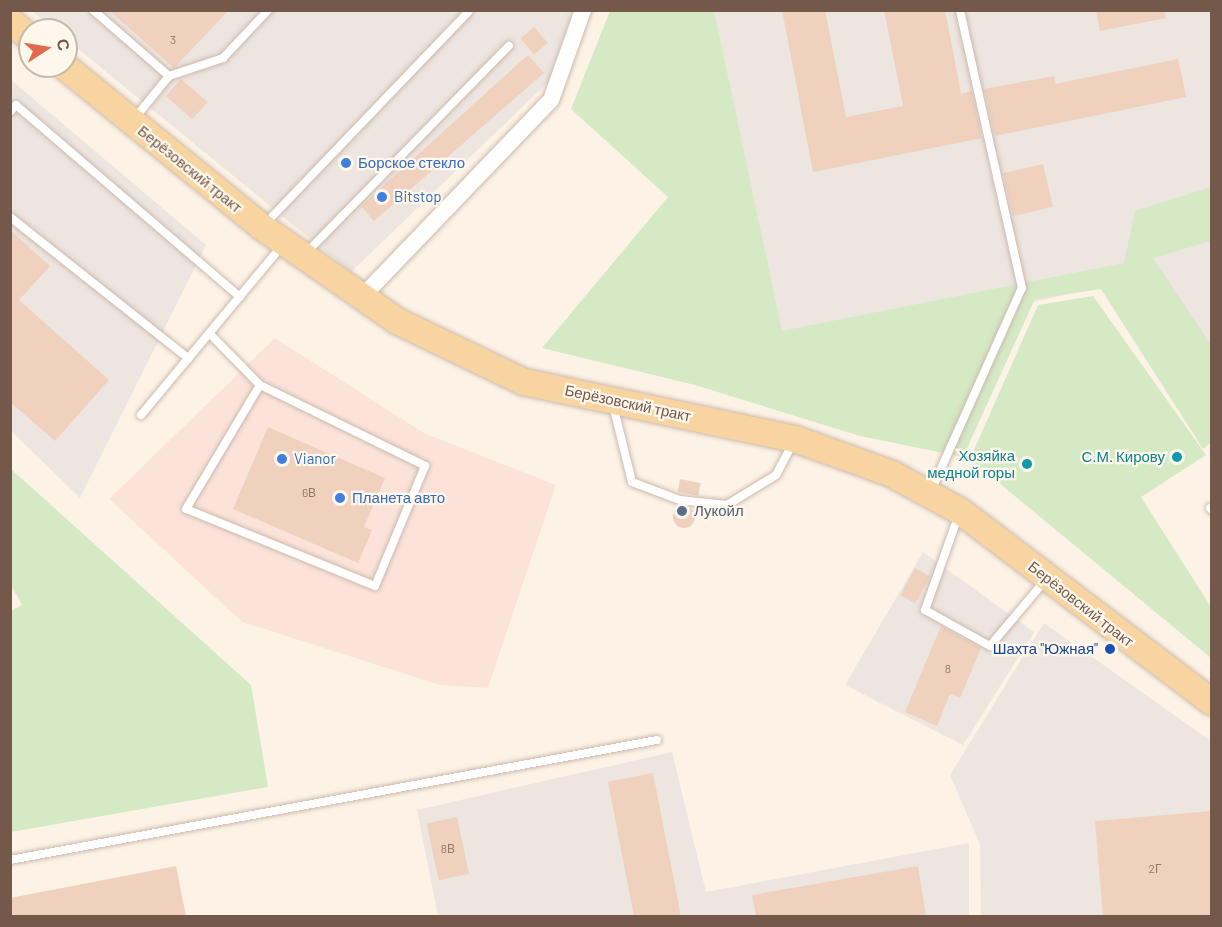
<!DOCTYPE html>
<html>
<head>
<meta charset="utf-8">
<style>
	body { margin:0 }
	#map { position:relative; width:1222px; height:927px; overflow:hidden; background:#fcf3e6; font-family:Barlow,sans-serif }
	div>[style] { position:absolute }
	.commercial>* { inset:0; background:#fce3da }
	.industrial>* { inset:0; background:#ece5e0 }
	.green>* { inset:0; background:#d4e9c4 }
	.building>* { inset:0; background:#f0d1be; transform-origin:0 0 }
	.round { border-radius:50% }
	.roads { filter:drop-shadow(0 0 2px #cdbaac) drop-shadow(0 0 2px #cdbaac) }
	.service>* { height:8px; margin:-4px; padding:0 4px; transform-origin:4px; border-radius:4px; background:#fff }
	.minor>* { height:16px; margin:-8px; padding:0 8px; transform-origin:8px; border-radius:8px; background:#fff }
	.primary>* { height:26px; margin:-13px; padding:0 13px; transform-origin:13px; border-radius:13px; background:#f8d5a0 }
	.dots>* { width:16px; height:16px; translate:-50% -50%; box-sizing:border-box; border:3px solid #fef7ec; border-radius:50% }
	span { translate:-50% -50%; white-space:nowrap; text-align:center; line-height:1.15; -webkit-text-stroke:4.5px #fef7ec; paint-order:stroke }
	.number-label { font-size:12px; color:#937768 }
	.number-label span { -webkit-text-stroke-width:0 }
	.shop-label { font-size:15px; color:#366cbe }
	.left { translate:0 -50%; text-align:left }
	.street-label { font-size:15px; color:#74594b }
	.culture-label { font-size:15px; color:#0d838f }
	.right { translate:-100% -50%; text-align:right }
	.service-label { font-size:15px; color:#4e5e75 }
	.transit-label { font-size:15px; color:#164399 }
	.frame { position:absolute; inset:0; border:12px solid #74594b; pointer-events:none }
	.north { position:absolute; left:18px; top:18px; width:60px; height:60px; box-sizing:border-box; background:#fef7ec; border:2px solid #c7b8ac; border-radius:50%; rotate:78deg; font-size:16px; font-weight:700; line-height:24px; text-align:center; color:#74594b }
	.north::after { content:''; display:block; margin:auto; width:21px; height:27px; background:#e26b4f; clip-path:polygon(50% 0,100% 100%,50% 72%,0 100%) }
</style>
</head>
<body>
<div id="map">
	<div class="commercial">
		<div style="clip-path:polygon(275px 338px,424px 433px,556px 485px,488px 688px,440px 685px,242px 622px,109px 499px)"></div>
	</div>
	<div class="industrial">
		<div style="clip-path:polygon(32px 11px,573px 11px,548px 82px,351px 272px,66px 39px,66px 30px,55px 30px)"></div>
		<div style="clip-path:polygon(674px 11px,1211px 11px,1211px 418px,1114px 284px,755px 364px)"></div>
		<div style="clip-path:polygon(10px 79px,206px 245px,80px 498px,11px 431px)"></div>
		<div style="clip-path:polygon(923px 552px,1034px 632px,963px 745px,845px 685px)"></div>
		<div style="clip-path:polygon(1044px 623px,1211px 741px,1211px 916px,981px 916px,980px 844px,950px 775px)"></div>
		<div style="clip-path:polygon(672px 752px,706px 892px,969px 843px,969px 916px,438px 916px,417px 810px)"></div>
	</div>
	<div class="green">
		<div style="clip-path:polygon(610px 11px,714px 11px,782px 331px,1124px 263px,1135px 211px,1211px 187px,1211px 241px,1153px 258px,1211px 345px,1211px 442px,1203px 449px,1101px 289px,1035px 299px,963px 457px,860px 436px,695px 385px,542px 348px,668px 197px,571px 109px)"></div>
		<div style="clip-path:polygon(1093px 296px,1206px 455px,1141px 497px,1211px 607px,1211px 658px,970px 459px,1038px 305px)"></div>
		<div style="clip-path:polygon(11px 469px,251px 685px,268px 787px,11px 832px,11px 611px,22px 605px,11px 585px)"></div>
	</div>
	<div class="building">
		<div style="clip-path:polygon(109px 10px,229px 10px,174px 68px)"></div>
		<div style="clip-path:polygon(782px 10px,825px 10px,846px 117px,903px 106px,884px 10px,945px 10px,961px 94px,972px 91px,982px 138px,813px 172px)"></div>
		<div style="clip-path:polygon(1096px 10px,1165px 10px,1166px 18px,1100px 31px)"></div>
		<div style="left:534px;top:27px;width:21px;height:18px;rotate:49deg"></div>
		<div style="clip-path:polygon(528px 55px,544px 73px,374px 221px,361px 206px)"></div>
		<div style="clip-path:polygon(1178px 59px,1186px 97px,995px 136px,984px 89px,1054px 76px,1055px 84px)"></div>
		<div style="left:181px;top:79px;width:35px;height:23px;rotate:41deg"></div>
		<div style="left:1043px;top:164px;width:44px;height:41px;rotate:77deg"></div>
		<div style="clip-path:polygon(10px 230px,50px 266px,19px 300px,109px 380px,55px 441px,10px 402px)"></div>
		<div style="clip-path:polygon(268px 427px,385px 478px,364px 527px,372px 530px,358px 563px,233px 509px)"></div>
		<div style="left:680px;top:479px;width:21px;height:13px;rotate:11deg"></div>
		<div class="round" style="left:673px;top:506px;width:22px;height:22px"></div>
		<div style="left:915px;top:568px;width:17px;height:31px;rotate:28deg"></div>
		<div style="clip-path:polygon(941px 626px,981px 648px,960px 698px,950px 694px,937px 726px,905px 712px)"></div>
		<div style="left:653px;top:773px;width:146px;height:46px;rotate:79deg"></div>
		<div style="clip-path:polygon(1212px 811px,1212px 916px,1103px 916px,1095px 821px)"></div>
		<div style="left:457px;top:817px;width:58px;height:31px;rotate:78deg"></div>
		<div style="clip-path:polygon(176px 866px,186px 916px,10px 916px,10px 898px)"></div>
		<div style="clip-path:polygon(918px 866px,926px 916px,756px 916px,752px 895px)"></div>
	</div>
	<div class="roads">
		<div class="service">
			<div style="left:93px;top:10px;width:101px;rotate:41deg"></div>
			<div style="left:169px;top:76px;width:55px;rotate:129.1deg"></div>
			<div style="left:169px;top:76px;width:57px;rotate:-18.4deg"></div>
			<div style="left:223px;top:58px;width:66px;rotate:-46.8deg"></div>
			<div style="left:10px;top:112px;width:9px;rotate:-49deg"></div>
			<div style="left:16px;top:105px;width:295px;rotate:40.6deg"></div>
			<div style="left:10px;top:217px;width:228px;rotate:38.4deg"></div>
			<div style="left:265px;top:224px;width:294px;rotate:-46.2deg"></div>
			<div style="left:306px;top:253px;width:290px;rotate:-45.6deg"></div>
			<div style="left:210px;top:334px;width:71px;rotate:45.6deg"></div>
			<div style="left:260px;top:385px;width:184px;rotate:26.1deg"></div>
			<div style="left:425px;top:466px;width:130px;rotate:112.6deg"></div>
			<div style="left:375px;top:586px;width:204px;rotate:-157.8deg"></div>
			<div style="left:186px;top:509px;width:144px;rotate:-59.2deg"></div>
			<div style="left:613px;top:405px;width:79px;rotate:76.1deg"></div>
			<div style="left:632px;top:482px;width:51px;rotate:20.6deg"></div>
			<div style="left:680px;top:500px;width:47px;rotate:6.1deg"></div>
			<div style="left:727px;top:505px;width:57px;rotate:-31.5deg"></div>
			<div style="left:776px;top:475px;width:36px;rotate:-62deg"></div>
			<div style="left:141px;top:415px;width:220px;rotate:-50.2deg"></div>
			<div style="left:931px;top:491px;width:222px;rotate:-65.9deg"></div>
			<div style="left:1022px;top:288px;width:285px;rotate:-102.6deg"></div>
			<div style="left:1210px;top:508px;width:3px;rotate:45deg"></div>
			<div style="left:959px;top:514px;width:102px;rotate:109.5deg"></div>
			<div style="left:925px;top:610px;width:74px;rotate:29deg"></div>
			<div style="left:990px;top:646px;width:89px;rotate:-50deg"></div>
			<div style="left:10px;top:860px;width:658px;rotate:-10.51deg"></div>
		</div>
		<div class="minor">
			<div style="left:361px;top:298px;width:274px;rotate:-46.2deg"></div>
			<div style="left:551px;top:100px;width:96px;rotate:-70.4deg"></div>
		</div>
		<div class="primary">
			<div style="left:10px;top:21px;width:26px;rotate:40deg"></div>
			<div style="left:64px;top:66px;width:255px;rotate:39.1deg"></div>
			<div style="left:262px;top:227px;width:165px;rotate:34.8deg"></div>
			<div style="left:397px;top:321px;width:141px;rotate:25.7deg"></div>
			<div style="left:524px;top:382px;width:277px;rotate:11.9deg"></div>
			<div style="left:795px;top:439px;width:103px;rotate:19.8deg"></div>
			<div style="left:892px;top:474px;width:77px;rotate:28.6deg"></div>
			<div style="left:960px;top:511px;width:316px;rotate:37.2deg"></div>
		</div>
	</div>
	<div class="dots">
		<div style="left:346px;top:163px;background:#3f7fe0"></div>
		<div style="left:382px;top:197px;background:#3f7fe0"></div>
		<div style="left:1177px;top:457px;background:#0f9aa8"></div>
		<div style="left:282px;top:459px;background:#3f7fe0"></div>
		<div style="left:1027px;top:464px;background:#0f9aa8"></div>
		<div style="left:340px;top:498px;background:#3f7fe0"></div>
		<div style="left:682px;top:511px;background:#5c6f8a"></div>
		<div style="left:1110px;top:649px;background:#1a4fb4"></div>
	</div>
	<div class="number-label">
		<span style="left:173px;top:40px">3</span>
		<span style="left:309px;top:493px">6В</span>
		<span style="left:948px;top:669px">8</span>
		<span style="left:448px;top:849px">8В</span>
		<span style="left:1155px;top:869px">2Г</span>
	</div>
	<div class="shop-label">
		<span class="left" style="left:358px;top:163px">Борское стекло</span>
		<span class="left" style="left:394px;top:197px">Bitstop</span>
		<span class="left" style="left:294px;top:459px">Vianor</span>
		<span class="left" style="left:352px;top:498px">Планета авто</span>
	</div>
	<div class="street-label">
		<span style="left:190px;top:169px;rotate:39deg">Берёзовский тракт</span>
		<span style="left:628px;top:403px;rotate:12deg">Берёзовский тракт</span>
		<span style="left:1081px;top:604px;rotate:38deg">Берёзовский тракт</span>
	</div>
	<div class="culture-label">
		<span class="right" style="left:1015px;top:464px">Хозяйка<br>медной горы</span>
		<span class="right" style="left:1165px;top:457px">С.М. Кирову</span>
	</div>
	<div class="service-label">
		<span class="left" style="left:694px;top:511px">Лукойл</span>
	</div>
	<div class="transit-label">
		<span class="right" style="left:1098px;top:649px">Шахта "Южная"</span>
	</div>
	<div class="frame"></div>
	<div class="north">С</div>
</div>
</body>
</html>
